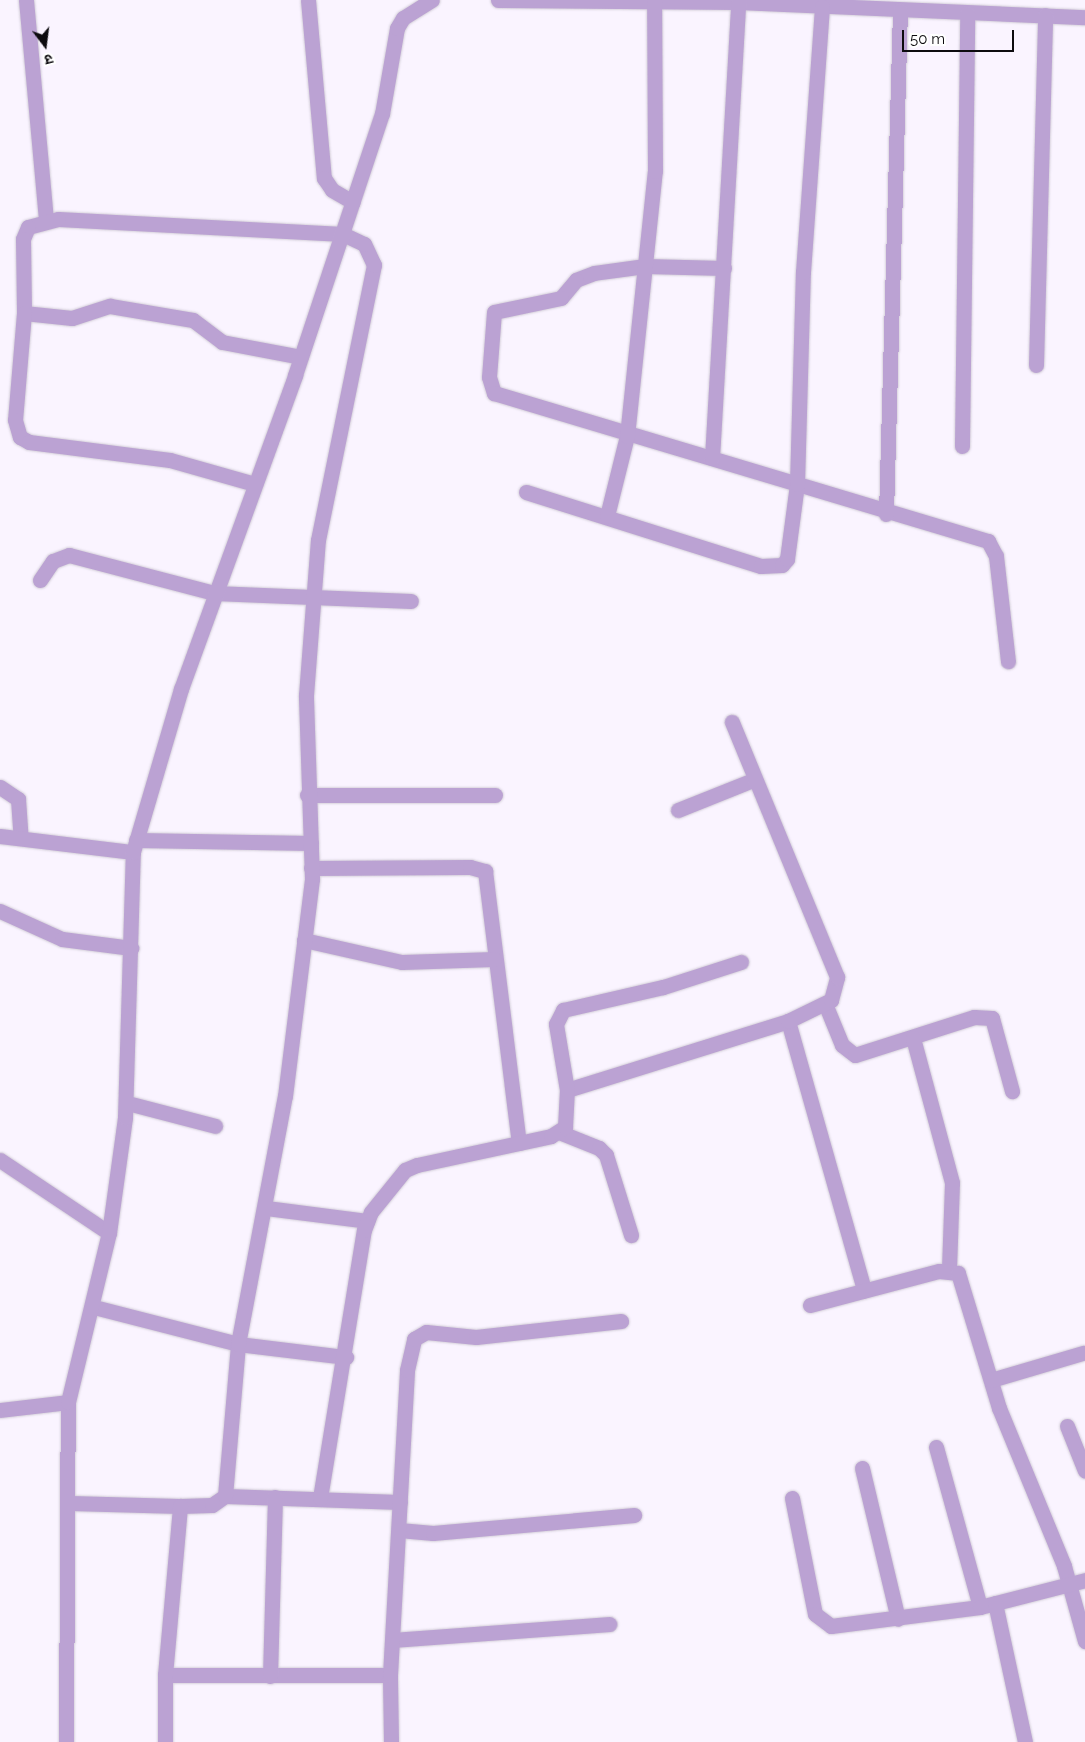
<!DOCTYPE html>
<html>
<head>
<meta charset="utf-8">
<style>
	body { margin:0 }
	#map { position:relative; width:1085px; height:1742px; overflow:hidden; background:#faf4ff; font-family:Raleway,"Noto Sans Devanagari",sans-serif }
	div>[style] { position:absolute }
	.roads { filter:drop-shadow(0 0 1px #d4cfd9) drop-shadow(0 0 1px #d4cfd9) }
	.minor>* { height:15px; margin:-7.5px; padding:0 7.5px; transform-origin:7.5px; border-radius:7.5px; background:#bba2d3 }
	span { translate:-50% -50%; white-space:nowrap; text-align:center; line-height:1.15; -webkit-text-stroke:4px #fff; paint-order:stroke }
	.north { position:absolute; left:20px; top:20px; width:50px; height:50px; -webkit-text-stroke:4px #fff; paint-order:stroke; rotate:165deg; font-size:14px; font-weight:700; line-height:20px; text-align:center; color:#0d0b0f }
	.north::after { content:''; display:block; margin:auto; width:18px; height:22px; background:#0d0b0f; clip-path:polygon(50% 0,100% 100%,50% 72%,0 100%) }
	.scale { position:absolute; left:902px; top:30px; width:112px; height:22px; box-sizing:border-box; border:2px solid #0d0b0f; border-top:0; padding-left:6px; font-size:15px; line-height:18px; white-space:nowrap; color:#0d0b0f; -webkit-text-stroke:4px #fff; paint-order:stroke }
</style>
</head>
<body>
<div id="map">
	<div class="roads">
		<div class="minor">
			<div style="left:26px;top:0;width:221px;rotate:84.8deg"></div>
			<div style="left:308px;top:0;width:179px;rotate:84.9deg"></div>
			<div style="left:324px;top:178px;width:14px;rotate:56deg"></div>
			<div style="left:332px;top:190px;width:24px;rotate:30deg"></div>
			<div style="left:498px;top:0;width:240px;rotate:0.5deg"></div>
			<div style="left:738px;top:2px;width:347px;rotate:2.5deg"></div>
			<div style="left:724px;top:268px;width:79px;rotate:-178.5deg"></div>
			<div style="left:645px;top:266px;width:51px;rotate:172.2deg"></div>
			<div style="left:594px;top:273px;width:19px;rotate:159deg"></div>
			<div style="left:576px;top:280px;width:23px;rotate:130deg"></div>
			<div style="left:561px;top:298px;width:68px;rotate:168.2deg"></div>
			<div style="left:494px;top:312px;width:65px;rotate:94.4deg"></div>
			<div style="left:489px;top:377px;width:17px;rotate:73deg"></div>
			<div style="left:494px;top:393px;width:516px;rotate:16.68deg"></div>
			<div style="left:988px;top:541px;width:17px;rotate:62deg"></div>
			<div style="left:996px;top:556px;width:106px;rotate:83.5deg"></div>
			<div style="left:24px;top:313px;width:48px;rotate:5.9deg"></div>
			<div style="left:72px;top:318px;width:40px;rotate:-18deg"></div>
			<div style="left:110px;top:306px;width:84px;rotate:9.6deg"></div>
			<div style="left:193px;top:320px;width:36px;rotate:37deg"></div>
			<div style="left:222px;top:342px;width:80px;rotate:10.8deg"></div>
			<div style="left:1036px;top:365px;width:350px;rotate:-88.5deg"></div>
			<div style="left:962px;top:446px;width:433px;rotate:-89.3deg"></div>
			<div style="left:712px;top:458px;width:457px;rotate:-86.7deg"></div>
			<div style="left:526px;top:492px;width:246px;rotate:17.5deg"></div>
			<div style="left:761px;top:566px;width:21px;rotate:-3deg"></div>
			<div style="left:782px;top:565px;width:8px;rotate:-50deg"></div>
			<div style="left:787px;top:559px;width:76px;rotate:-82.4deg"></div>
			<div style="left:797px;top:484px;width:212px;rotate:-88.4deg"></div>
			<div style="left:803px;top:272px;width:266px;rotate:-85.9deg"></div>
			<div style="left:886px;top:514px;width:504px;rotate:-88.41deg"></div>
			<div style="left:607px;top:516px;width:82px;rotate:-76deg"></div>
			<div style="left:627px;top:436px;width:266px;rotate:-84deg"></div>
			<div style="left:655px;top:171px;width:170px;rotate:-90.3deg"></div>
			<div style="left:40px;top:580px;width:23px;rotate:-56deg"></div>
			<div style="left:53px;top:561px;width:17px;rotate:-21deg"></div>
			<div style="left:69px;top:555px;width:150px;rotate:14.7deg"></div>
			<div style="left:214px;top:593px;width:197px;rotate:2.3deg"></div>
			<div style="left:0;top:787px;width:22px;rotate:34deg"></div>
			<div style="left:18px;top:799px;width:39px;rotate:86deg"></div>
			<div style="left:307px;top:795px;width:188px"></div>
			<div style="left:678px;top:810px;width:81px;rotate:-21.8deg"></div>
			<div style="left:0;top:836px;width:134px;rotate:6.9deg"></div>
			<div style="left:136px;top:840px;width:175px;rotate:1deg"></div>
			<div style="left:311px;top:868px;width:159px;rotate:-0.4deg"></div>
			<div style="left:470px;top:867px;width:16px;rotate:15deg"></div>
			<div style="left:485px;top:871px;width:274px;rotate:82.9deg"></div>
			<div style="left:0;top:911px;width:68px;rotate:24.3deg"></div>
			<div style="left:62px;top:939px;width:70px;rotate:7.4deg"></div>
			<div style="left:304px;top:940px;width:100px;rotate:12.7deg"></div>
			<div style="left:402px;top:962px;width:92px;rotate:-1.9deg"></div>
			<div style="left:826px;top:1006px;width:42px;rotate:67.7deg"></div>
			<div style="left:842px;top:1045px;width:16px;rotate:38deg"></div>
			<div style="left:855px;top:1055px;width:125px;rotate:-17.7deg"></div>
			<div style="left:974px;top:1017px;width:18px;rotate:3deg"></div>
			<div style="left:992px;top:1018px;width:76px;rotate:74.7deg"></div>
			<div style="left:788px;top:1021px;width:280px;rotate:74.2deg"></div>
			<div style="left:913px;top:1038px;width:150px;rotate:74.9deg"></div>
			<div style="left:952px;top:1183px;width:86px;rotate:92deg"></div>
			<div style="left:567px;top:1090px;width:232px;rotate:-17.3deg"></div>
			<div style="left:788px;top:1021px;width:48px;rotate:-26deg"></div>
			<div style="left:831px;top:1000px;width:24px;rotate:-75deg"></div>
			<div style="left:837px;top:977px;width:276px;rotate:-112.4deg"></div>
			<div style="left:127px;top:1103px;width:91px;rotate:14.6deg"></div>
			<div style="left:559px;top:1132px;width:43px;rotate:21.8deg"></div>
			<div style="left:599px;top:1148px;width:10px;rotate:45deg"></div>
			<div style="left:606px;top:1155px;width:84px;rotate:72.6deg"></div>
			<div style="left:0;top:1160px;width:131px;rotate:33.8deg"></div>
			<div style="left:266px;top:1208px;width:102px;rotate:7.3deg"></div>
			<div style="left:810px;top:1305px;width:133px;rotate:-14.8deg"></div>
			<div style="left:939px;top:1271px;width:19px;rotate:6deg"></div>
			<div style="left:958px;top:1273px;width:141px;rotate:73.1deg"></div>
			<div style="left:999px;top:1408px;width:171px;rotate:67.6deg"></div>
			<div style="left:1064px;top:1566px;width:78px;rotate:74.4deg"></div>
			<div style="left:94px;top:1307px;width:149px;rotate:14.4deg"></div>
			<div style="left:238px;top:1344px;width:109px;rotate:6.9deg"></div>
			<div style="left:991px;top:1380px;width:96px;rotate:-16.4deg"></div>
			<div style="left:0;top:1410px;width:68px;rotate:-6.7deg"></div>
			<div style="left:1067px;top:1426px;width:48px;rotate:68.2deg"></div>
			<div style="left:936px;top:1447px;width:166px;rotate:74.6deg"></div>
			<div style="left:862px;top:1468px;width:155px;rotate:76.6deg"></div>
			<div style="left:225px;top:1496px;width:175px;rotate:2deg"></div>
			<div style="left:320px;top:1498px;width:272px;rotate:-80.7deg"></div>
			<div style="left:364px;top:1230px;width:19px;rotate:-69deg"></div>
			<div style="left:371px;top:1212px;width:54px;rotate:-51deg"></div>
			<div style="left:405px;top:1170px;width:13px;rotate:-23deg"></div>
			<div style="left:417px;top:1165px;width:137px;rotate:-12.2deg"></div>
			<div style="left:551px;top:1136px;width:17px;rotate:-33deg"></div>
			<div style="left:565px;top:1127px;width:37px;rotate:-87deg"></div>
			<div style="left:567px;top:1090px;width:67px;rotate:-99.5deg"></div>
			<div style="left:556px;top:1024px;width:16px;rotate:-63deg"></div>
			<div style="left:563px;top:1010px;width:103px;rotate:-13deg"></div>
			<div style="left:663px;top:987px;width:82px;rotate:-17.8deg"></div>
			<div style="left:792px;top:1498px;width:118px;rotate:78.8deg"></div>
			<div style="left:815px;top:1614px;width:20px;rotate:37deg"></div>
			<div style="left:831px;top:1626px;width:150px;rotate:-7.3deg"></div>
			<div style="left:980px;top:1607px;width:108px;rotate:-14.4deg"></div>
			<div style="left:70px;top:1503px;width:110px;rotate:1.6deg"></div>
			<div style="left:180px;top:1506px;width:32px;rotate:-2deg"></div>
			<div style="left:212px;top:1505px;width:16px;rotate:-35deg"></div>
			<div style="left:225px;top:1496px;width:153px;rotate:-85.1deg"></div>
			<div style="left:238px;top:1344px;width:252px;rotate:-79.3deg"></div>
			<div style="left:285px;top:1096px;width:219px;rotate:-82.9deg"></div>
			<div style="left:312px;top:879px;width:184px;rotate:-91.9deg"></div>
			<div style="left:306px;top:695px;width:155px;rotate:-85.6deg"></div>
			<div style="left:318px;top:540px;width:281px;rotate:-78.5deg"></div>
			<div style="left:374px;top:265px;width:23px;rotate:-115deg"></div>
			<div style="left:364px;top:244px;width:23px;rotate:-155deg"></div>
			<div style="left:343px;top:234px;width:285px;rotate:-177deg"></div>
			<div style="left:58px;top:219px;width:31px;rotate:165deg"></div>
			<div style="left:28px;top:227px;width:13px;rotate:113deg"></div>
			<div style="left:23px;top:239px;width:74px;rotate:89.2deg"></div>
			<div style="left:24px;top:313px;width:107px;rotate:94.8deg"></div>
			<div style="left:15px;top:420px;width:18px;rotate:74deg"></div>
			<div style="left:20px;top:437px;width:10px;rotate:29deg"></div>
			<div style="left:29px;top:442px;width:142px;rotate:7.3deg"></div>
			<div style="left:170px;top:460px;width:88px;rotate:15.8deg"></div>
			<div style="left:399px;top:1530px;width:34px;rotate:5deg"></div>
			<div style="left:433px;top:1533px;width:202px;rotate:-5.1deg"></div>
			<div style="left:995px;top:1603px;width:142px;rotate:77.8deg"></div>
			<div style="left:393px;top:1640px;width:217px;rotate:-4.2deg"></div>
			<div style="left:165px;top:1675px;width:225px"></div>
			<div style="left:270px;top:1676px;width:179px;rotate:-88.4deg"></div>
			<div style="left:66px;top:1742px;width:340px;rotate:-89.7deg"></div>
			<div style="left:68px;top:1402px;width:174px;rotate:-76.4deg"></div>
			<div style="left:109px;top:1233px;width:117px;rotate:-82.1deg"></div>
			<div style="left:125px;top:1117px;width:265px;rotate:-88.3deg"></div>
			<div style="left:133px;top:852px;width:170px;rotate:-73.6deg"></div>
			<div style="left:181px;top:689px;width:334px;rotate:-70deg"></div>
			<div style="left:295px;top:375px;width:275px;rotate:-71.6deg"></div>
			<div style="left:382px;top:114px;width:87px;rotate:-80.1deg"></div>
			<div style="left:397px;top:28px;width:12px;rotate:-59deg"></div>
			<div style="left:403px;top:18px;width:34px;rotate:-32deg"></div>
			<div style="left:165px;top:1742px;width:67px;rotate:-90deg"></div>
			<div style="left:165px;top:1675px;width:170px;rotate:-84.9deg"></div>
			<div style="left:391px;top:1742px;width:67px;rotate:-90.9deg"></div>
			<div style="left:390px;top:1675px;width:305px;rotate:-86.8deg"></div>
			<div style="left:407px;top:1370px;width:32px;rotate:-77deg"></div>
			<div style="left:414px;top:1339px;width:14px;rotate:-30deg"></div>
			<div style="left:426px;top:1332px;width:50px;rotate:5.7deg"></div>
			<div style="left:476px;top:1337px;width:146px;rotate:-6.3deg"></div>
		</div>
	</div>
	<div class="north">उ</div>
	<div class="scale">50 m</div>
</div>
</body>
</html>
